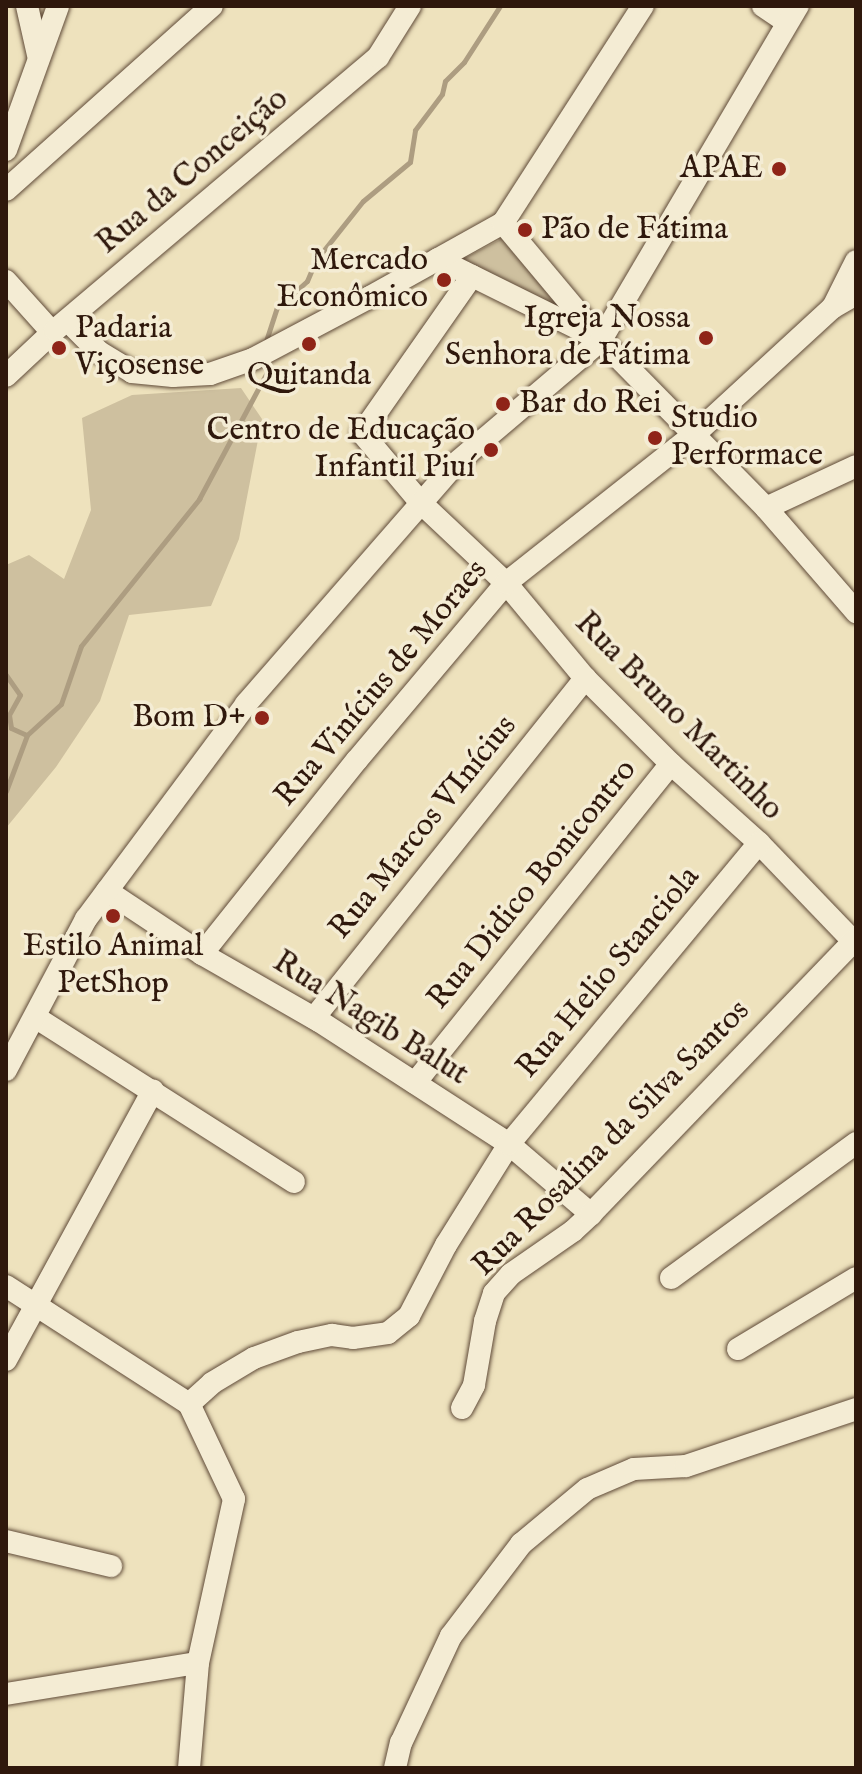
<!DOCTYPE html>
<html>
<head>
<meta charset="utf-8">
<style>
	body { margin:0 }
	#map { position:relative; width:862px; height:1774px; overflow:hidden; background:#eee2bd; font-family:"IM FELL English",serif }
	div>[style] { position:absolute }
	.green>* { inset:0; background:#cec09f }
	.stream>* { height:5px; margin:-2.5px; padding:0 2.5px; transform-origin:2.5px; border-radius:2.5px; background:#ad9d81 }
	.roads { filter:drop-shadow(0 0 2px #5f4a38) drop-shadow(0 0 2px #5f4a38) }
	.minor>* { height:22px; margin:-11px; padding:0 11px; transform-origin:11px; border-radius:11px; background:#f4ecd4 }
	.dots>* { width:22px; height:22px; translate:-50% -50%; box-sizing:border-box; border:4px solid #f4ecd4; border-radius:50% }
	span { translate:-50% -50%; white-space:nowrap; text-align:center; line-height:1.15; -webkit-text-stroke:7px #f4ecd4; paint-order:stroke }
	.poi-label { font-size:32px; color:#2f180c }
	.right { translate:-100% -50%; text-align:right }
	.left { translate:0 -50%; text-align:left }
	.street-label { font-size:32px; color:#2f180c }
	.frame { position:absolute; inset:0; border:8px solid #2f180c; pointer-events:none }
</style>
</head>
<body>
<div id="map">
	<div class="green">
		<div style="clip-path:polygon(505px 237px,563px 306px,558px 312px,457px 262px)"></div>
		<div style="clip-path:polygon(241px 388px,262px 419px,239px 539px,211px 606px,129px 615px,100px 701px,56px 767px,6px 828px,6px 565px,29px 555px,64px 579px,91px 510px,82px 418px,132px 395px)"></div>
	</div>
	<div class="stream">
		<div style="left:265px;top:344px;width:38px;rotate:-72deg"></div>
		<div style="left:277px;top:308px;width:40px;rotate:-42deg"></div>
		<div style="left:307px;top:281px;width:23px;rotate:-67deg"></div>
		<div style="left:316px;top:260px;width:75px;rotate:-51.5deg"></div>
		<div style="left:363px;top:201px;width:61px;rotate:-39.7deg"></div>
		<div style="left:410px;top:162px;width:32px;rotate:-81deg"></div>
		<div style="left:415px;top:130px;width:45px;rotate:-53.1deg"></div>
		<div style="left:442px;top:94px;width:13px;rotate:-77deg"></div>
		<div style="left:445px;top:81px;width:27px;rotate:-45deg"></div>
		<div style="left:464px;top:62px;width:67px;rotate:-57.3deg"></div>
		<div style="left:6px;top:675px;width:24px;rotate:55deg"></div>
		<div style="left:20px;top:695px;width:23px;rotate:119deg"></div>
		<div style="left:9px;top:715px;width:13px;rotate:81deg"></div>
		<div style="left:11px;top:728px;width:17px;rotate:24deg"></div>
		<div style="left:6px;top:791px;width:60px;rotate:-69.4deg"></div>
		<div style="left:27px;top:735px;width:46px;rotate:-42.4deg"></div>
		<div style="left:61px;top:704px;width:61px;rotate:-71deg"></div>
		<div style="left:81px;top:646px;width:189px;rotate:-51.2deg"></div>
		<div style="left:199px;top:499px;width:144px;rotate:-61.8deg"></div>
		<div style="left:267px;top:372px;width:14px;rotate:-94deg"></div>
	</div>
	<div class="roads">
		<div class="minor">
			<div style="left:27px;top:6px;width:50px;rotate:77.3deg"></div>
			<div style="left:763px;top:6px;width:29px;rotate:34deg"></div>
			<div style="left:6px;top:150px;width:153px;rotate:-70.1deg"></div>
			<div style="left:6px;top:190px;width:276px;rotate:-41.8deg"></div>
			<div style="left:503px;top:223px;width:153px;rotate:50.1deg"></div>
			<div style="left:601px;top:340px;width:235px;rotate:45.5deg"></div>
			<div style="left:766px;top:508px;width:138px;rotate:49.1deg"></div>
			<div style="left:438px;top:259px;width:173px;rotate:26.4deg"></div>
			<div style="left:472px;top:276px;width:192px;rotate:125deg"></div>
			<div style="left:362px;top:433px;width:92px;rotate:49.9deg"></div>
			<div style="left:421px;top:503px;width:117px;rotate:43.3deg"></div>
			<div style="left:506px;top:583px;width:124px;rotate:50.3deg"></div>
			<div style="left:585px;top:678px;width:122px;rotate:45deg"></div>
			<div style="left:671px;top:764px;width:118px;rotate:41.9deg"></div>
			<div style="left:759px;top:843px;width:140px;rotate:46.2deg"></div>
			<div style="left:6px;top:281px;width:69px;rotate:48deg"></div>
			<div style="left:833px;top:307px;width:51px;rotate:-63.4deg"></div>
			<div style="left:68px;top:321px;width:44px;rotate:45deg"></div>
			<div style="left:99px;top:352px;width:39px;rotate:31deg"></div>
			<div style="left:132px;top:372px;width:41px;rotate:5.6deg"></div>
			<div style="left:173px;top:376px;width:37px;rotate:-3deg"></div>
			<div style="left:210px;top:374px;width:46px;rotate:-19.2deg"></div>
			<div style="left:253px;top:359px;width:132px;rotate:-27.9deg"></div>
			<div style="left:370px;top:297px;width:152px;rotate:-29.1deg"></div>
			<div style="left:503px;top:223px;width:258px;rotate:-57.2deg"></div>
			<div style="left:6px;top:376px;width:67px;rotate:-43.2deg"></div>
			<div style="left:55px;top:330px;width:423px;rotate:-40.2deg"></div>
			<div style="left:378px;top:57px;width:60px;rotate:-57.9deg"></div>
			<div style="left:766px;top:508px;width:99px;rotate:-25deg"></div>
			<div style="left:107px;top:891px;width:114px;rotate:33.6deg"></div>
			<div style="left:202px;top:954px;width:135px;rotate:29.8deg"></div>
			<div style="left:319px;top:1021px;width:226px;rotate:32.9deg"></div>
			<div style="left:509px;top:1144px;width:108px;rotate:40.5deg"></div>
			<div style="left:202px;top:954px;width:248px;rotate:-51.4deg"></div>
			<div style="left:357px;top:760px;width:231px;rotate:-49.9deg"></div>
			<div style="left:506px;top:583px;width:242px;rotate:-38.3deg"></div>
			<div style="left:696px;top:433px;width:185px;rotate:-42.6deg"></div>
			<div style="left:832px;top:308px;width:28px;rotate:-30deg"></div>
			<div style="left:35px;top:1017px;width:307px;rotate:32.5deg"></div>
			<div style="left:314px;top:1018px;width:435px;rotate:-51.4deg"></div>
			<div style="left:6px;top:1070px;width:171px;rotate:-62.1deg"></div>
			<div style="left:86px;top:919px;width:268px;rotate:-53.3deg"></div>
			<div style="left:246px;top:704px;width:318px;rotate:-48.9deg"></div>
			<div style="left:455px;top:464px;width:192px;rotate:-40.3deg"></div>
			<div style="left:601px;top:340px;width:388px;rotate:-59.5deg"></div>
			<div style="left:415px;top:1083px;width:409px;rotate:-51.3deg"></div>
			<div style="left:671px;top:1278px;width:229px;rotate:-36.1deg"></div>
			<div style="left:6px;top:1286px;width:218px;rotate:32.8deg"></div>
			<div style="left:738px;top:1349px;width:138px;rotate:-31deg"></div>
			<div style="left:6px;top:1360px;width:307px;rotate:-61.4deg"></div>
			<div style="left:462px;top:1408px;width:26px;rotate:-62deg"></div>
			<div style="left:474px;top:1385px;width:65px;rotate:-80.2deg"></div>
			<div style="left:485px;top:1321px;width:29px;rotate:-72deg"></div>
			<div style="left:494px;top:1293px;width:25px;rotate:-48deg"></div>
			<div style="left:511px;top:1274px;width:75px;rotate:-34.7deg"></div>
			<div style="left:573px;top:1231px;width:25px;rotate:-43deg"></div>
			<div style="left:591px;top:1214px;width:382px;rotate:-46.1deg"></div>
			<div style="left:6px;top:1541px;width:108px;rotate:13.4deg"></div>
			<div style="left:6px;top:1694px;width:194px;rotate:-9.2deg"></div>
			<div style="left:189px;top:1768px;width:105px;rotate:-85.1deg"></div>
			<div style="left:198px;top:1663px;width:168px;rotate:-77.6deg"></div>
			<div style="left:234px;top:1499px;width:105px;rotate:-115.3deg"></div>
			<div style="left:189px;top:1404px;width:31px;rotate:-42deg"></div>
			<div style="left:212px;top:1383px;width:49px;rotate:-30.8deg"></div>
			<div style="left:254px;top:1358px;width:47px;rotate:-20deg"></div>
			<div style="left:298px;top:1342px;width:35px;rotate:-12deg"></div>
			<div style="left:332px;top:1335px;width:21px;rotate:8deg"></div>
			<div style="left:353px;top:1338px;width:35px;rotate:-8deg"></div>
			<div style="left:388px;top:1333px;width:27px;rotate:-39deg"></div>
			<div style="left:409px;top:1316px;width:80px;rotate:-62.5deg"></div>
			<div style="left:446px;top:1245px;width:119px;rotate:-58deg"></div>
			<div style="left:509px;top:1144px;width:391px;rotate:-50.3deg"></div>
			<div style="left:395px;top:1768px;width:26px;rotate:-77deg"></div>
			<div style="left:401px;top:1743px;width:118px;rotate:-65deg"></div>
			<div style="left:451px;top:1636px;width:116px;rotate:-52.7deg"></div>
			<div style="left:521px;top:1544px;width:86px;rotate:-39.8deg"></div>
			<div style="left:587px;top:1489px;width:51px;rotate:-23.1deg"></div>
			<div style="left:634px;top:1469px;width:52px;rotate:-3.3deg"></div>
			<div style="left:686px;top:1466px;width:179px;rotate:-18.5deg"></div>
		</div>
	</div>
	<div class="dots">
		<div style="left:779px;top:169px;background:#8f2418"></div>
		<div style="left:525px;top:230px;background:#8f2418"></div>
		<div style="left:444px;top:280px;background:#8f2418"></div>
		<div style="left:706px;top:338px;background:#8f2418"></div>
		<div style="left:309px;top:344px;background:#8f2418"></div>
		<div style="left:59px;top:348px;background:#8f2418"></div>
		<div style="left:503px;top:404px;background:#8f2418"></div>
		<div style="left:655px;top:438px;background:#8f2418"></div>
		<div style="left:491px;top:450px;background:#8f2418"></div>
		<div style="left:262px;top:718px;background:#8f2418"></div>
		<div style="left:113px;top:916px;background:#8f2418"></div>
	</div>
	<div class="poi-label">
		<span class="right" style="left:763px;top:169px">APAE</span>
		<span class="left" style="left:541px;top:230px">Pão de Fátima</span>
		<span class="right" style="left:428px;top:280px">Mercado<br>Econômico</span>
		<span class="right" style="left:690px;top:338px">Igreja Nossa<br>Senhora de Fátima</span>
		<span class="left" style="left:75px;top:348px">Padaria<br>Viçosense</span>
		<span style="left:309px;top:376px">Quitanda</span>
		<span class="left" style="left:519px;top:404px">Bar do Rei</span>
		<span class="left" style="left:671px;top:438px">Studio<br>Performace</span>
		<span class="right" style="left:475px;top:450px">Centro de Educação<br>Infantil Piuí</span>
		<span class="right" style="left:246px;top:718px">Bom D+</span>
		<span style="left:113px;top:966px">Estilo Animal<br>PetShop</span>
	</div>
	<div class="street-label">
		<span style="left:193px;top:172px;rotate:-40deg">Rua da Conceição</span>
		<span style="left:382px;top:684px;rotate:-50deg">Rua Vinícius de Moraes</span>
		<span style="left:678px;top:717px;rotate:45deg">Rua Bruno Martinho</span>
		<span style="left:424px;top:828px;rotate:-51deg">Rua Marcos VInícius</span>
		<span style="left:533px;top:885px;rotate:-51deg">Rua Didico Bonicontro</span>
		<span style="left:609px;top:973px;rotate:-50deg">Rua Helio Stanciola</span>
		<span style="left:370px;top:1019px;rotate:32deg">Rua Nagib Balut</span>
		<span style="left:612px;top:1139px;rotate:-45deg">Rua Rosalina da Silva Santos</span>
	</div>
	<div class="frame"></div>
</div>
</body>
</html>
